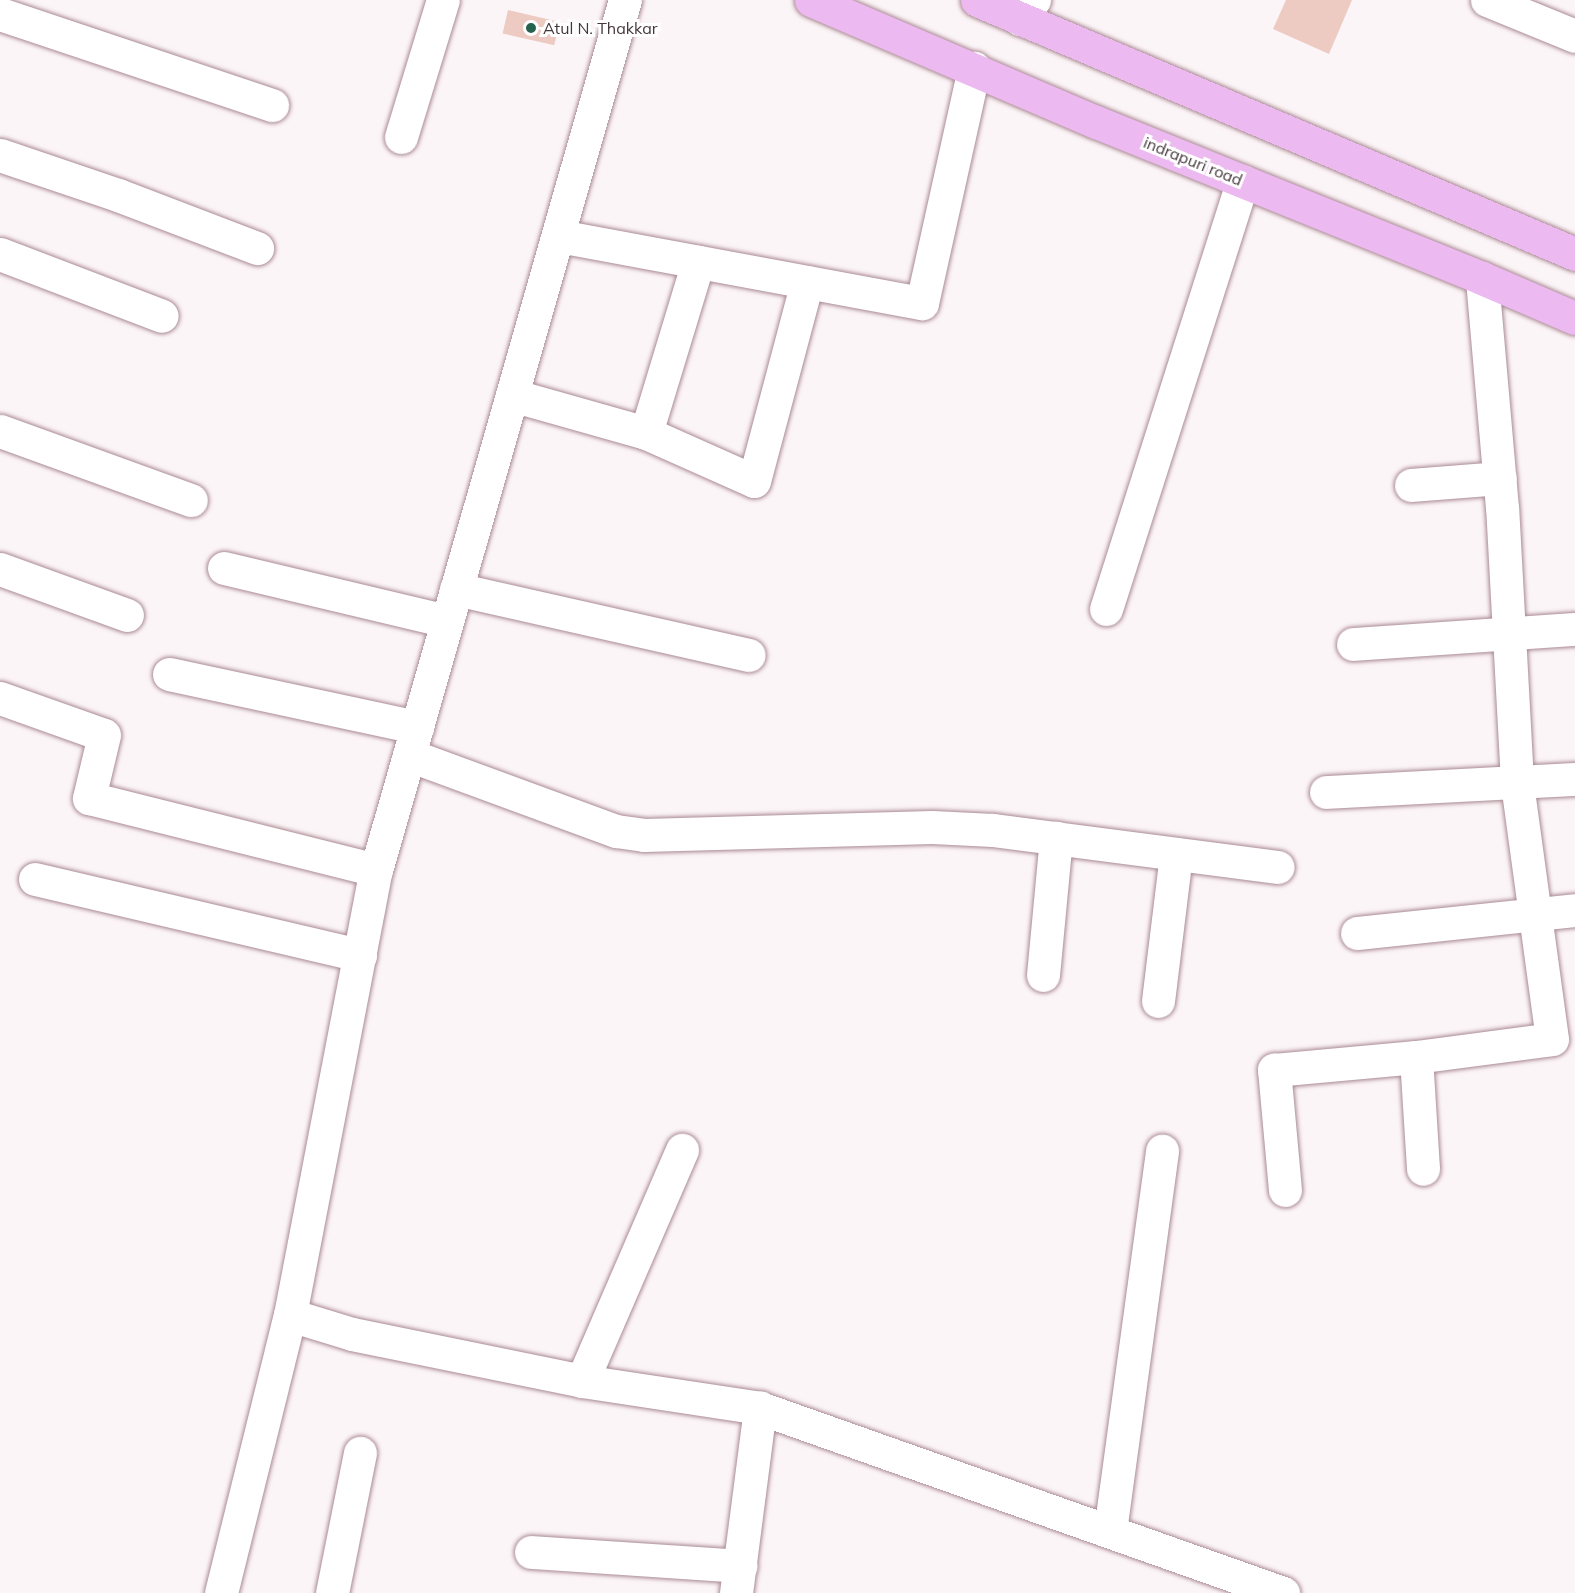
<!DOCTYPE html>
<html>
<head>
<meta charset="utf-8">
<style>
	body { margin:0 }
	#map { position:relative; width:1575px; height:1593px; overflow:hidden; background:#fcf5f7; font-family:Mulish,sans-serif }
	div>[style] { position:absolute }
	.building>* { inset:0; background:#edcbc3; transform-origin:0 0 }
	.roads { filter:drop-shadow(0 0 2px #aa8a94) drop-shadow(0 0 2px #aa8a94) }
	.minor>* { height:33px; margin:-16.5px; padding:0 16.5px; transform-origin:16.5px; border-radius:16.5px; background:#fff }
	.major>* { height:33px; margin:-16.5px; padding:0 16.5px; transform-origin:16.5px; border-radius:16.5px; background:#ecb9f0 }
	.dots>* { width:16px; height:16px; translate:-50% -50%; box-sizing:border-box; border:3px solid #fff; border-radius:50% }
	span { translate:-50% -50%; white-space:nowrap; text-align:center; line-height:1.15; -webkit-text-stroke:6px #fff; paint-order:stroke }
	.poi-label { font-size:16px; color:#45383c }
	.left { translate:0 -50%; text-align:left }
	.street-label { font-size:16px; color:#45383c }
</style>
</head>
<body>
<div id="map">
	<div class="building">
		<div style="clip-path:polygon(1286px 0,1352px 0,1329px 54px,1273px 29px)"></div>
		<div style="left:508px;top:10px;width:53px;height:24px;rotate:13deg"></div>
	</div>
	<div class="roads">
		<div class="minor">
			<div style="left:1487px;top:0;width:95px;rotate:22.2deg"></div>
			<div style="left:0;top:14px;width:287px;rotate:18.5deg"></div>
			<div style="left:1020px;top:19px;width:24px;rotate:-54deg"></div>
			<div style="left:401px;top:137px;width:143px;rotate:-73deg"></div>
			<div style="left:0;top:155px;width:125px;rotate:18.7deg"></div>
			<div style="left:118px;top:195px;width:149px;rotate:20.9deg"></div>
			<div style="left:559px;top:236px;width:369px;rotate:10.5deg"></div>
			<div style="left:922px;top:303px;width:241px;rotate:-77.5deg"></div>
			<div style="left:0;top:254px;width:173px;rotate:20.9deg"></div>
			<div style="left:512px;top:395px;width:139px;rotate:15.8deg"></div>
			<div style="left:646px;top:433px;width:179px;rotate:-73.1deg"></div>
			<div style="left:0;top:431px;width:203px;rotate:19.9deg"></div>
			<div style="left:646px;top:433px;width:118px;rotate:24deg"></div>
			<div style="left:754px;top:481px;width:206px;rotate:-75.1deg"></div>
			<div style="left:1411px;top:485px;width:89px;rotate:-4.5deg"></div>
			<div style="left:224px;top:568px;width:229px;rotate:13.4deg"></div>
			<div style="left:0;top:569px;width:135px;rotate:19.9deg"></div>
			<div style="left:456px;top:589px;width:300px;rotate:12.7deg"></div>
			<div style="left:1106px;top:609px;width:449px;rotate:-72.3deg"></div>
			<div style="left:1353px;top:644px;width:223px;rotate:-3.9deg"></div>
			<div style="left:169px;top:674px;width:254px;rotate:12.1deg"></div>
			<div style="left:0;top:698px;width:110px;rotate:19.6deg"></div>
			<div style="left:104px;top:735px;width:65px;rotate:103.4deg"></div>
			<div style="left:89px;top:798px;width:296px;rotate:14.1deg"></div>
			<div style="left:409px;top:755px;width:221px;rotate:20.2deg"></div>
			<div style="left:616px;top:831px;width:28px;rotate:8deg"></div>
			<div style="left:644px;top:835px;width:288px;rotate:-1.6deg"></div>
			<div style="left:932px;top:827px;width:61px;rotate:2.8deg"></div>
			<div style="left:993px;top:830px;width:287px;rotate:7.4deg"></div>
			<div style="left:1326px;top:792px;width:249px;rotate:-3deg"></div>
			<div style="left:35px;top:879px;width:334px;rotate:13.2deg"></div>
			<div style="left:1357px;top:933px;width:219px;rotate:-6deg"></div>
			<div style="left:1043px;top:975px;width:138px;rotate:-84.6deg"></div>
			<div style="left:1158px;top:1001px;width:148px;rotate:-83deg"></div>
			<div style="left:1416px;top:1057px;width:112px;rotate:86.4deg"></div>
			<div style="left:1285px;top:1190px;width:121px;rotate:-95.2deg"></div>
			<div style="left:1274px;top:1070px;width:143px;rotate:-5.2deg"></div>
			<div style="left:1416px;top:1057px;width:137px;rotate:-7.5deg"></div>
			<div style="left:1552px;top:1039px;width:259px;rotate:-97.8deg"></div>
			<div style="left:1517px;top:782px;width:274px;rotate:-93.1deg"></div>
			<div style="left:1502px;top:508px;width:231px;rotate:-95deg"></div>
			<div style="left:290px;top:1315px;width:65px;rotate:17deg"></div>
			<div style="left:352px;top:1334px;width:235px;rotate:11.5deg"></div>
			<div style="left:582px;top:1381px;width:180px;rotate:8.6deg"></div>
			<div style="left:760px;top:1408px;width:555px;rotate:19.48deg"></div>
			<div style="left:582px;top:1381px;width:252px;rotate:-66.6deg"></div>
			<div style="left:1110px;top:1531px;width:384px;rotate:-82.2deg"></div>
			<div style="left:531px;top:1552px;width:210px;rotate:3.8deg"></div>
			<div style="left:221px;top:1593px;width:286px;rotate:-76.1deg"></div>
			<div style="left:290px;top:1315px;width:453px;rotate:-79.1deg"></div>
			<div style="left:376px;top:870px;width:905px;rotate:-74.03deg"></div>
			<div style="left:332px;top:1593px;width:143px;rotate:-78.7deg"></div>
			<div style="left:736px;top:1593px;width:187px;rotate:-82.6deg"></div>
		</div>
		<div class="major">
			<div style="left:811px;top:0;width:310px;rotate:23.2deg"></div>
			<div style="left:1096px;top:122px;width:416px;rotate:22deg"></div>
			<div style="left:1482px;top:278px;width:101px;rotate:23.3deg"></div>
			<div style="left:977px;top:0;width:650px;rotate:23.01deg"></div>
		</div>
	</div>
	<div class="dots">
		<div style="left:531px;top:28px;background:#26634f"></div>
	</div>
	<div class="poi-label">
		<span class="left" style="left:543px;top:28px">Atul N. Thakkar</span>
	</div>
	<div class="street-label">
		<span style="left:1193px;top:161px;rotate:22deg">indrapuri road</span>
	</div>
</div>
</body>
</html>
